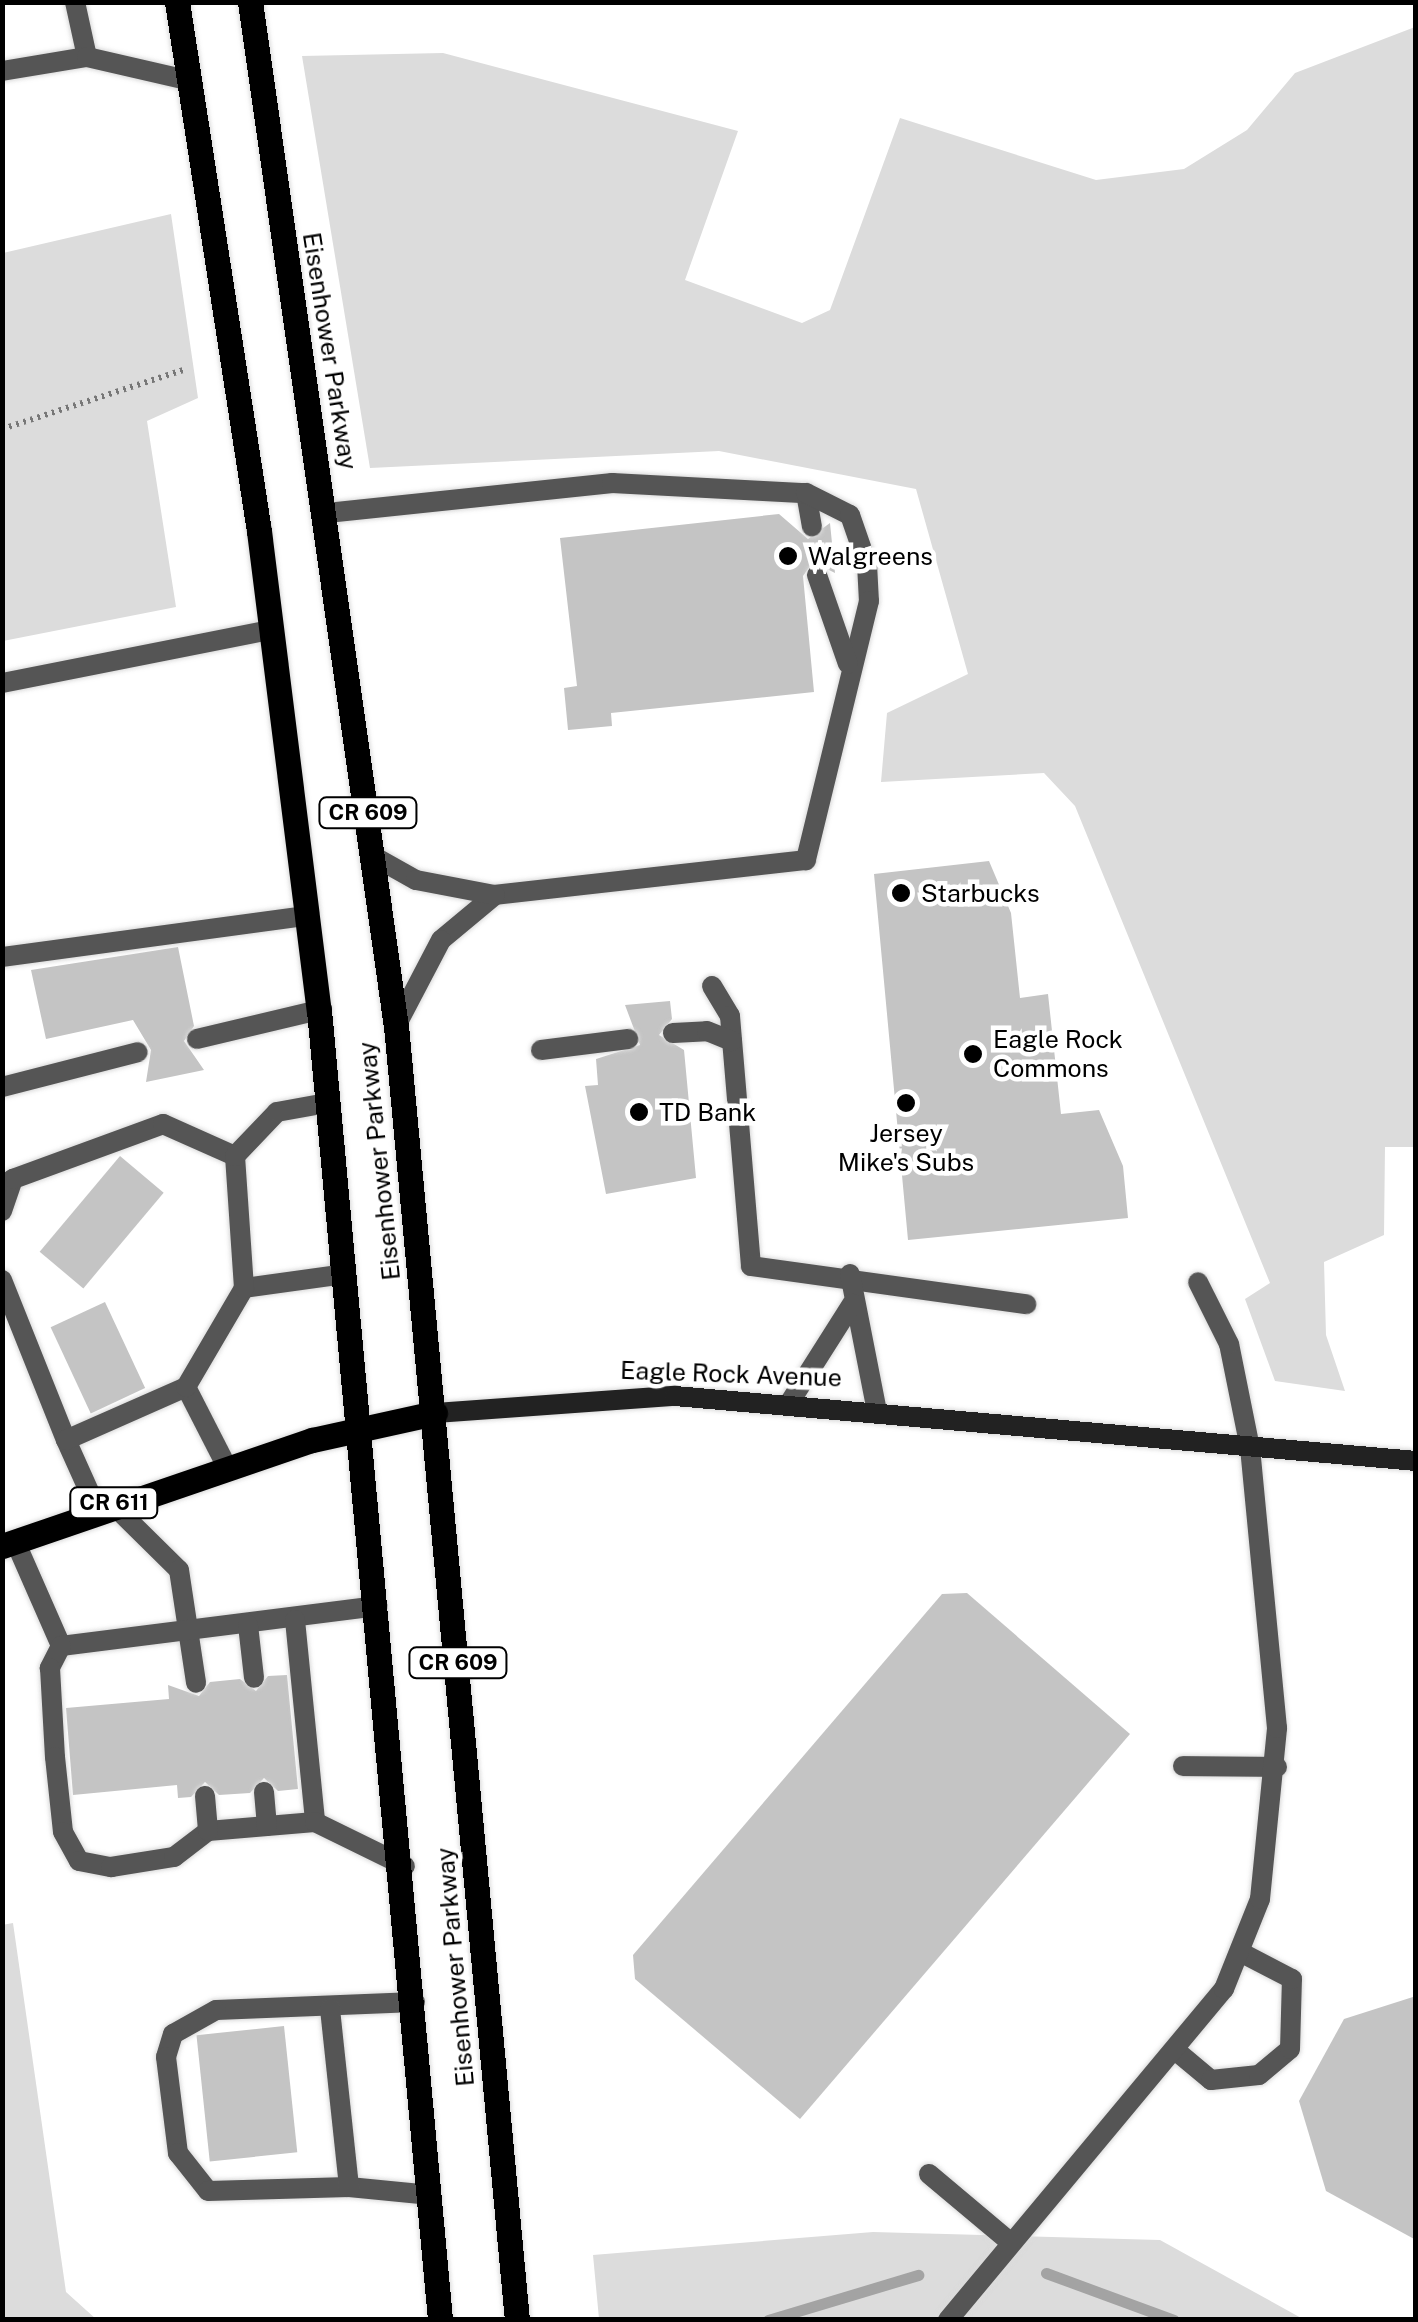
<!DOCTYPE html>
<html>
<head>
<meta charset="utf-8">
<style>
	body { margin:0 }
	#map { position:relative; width:1418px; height:2322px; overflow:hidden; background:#fff; font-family:"Public Sans",sans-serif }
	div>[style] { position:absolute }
	.green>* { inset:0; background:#dcdcdc }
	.stream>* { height:11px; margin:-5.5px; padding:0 5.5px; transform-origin:5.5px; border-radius:5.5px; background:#a3a3a3 }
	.building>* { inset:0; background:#c4c4c4; transform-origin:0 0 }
	.path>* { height:6px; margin-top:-3px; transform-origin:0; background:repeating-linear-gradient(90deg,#777 0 2.5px,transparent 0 7.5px) }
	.roads { filter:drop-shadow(0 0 2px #dbdbdb) drop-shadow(0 0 2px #dbdbdb) }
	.service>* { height:20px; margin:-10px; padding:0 10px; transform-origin:10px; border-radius:10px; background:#555 }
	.secondary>* { height:20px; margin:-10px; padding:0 10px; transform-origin:10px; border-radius:10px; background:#222 }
	.primary>* { height:25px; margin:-12.5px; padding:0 12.5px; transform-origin:12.5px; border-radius:12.5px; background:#000 }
	.dots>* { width:28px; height:28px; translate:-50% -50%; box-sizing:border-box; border:5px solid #fff; border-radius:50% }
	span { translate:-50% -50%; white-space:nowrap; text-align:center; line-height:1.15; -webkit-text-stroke:9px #fff; paint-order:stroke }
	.shield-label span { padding:2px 8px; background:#fff; border:2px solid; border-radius:8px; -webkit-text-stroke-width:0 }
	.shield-label { font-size:22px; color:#000; font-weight:700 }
	.street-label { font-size:25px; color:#000 }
	.poi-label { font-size:25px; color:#000 }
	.left { translate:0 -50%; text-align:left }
	.frame { position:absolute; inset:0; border:5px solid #000; pointer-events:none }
</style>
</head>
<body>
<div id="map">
	<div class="green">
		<div style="clip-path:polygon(1415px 27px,1415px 1147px,1385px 1147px,1384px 1235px,1324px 1262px,1326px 1335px,1345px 1391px,1275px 1381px,1245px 1299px,1270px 1283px,1075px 806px,1044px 773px,881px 782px,887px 713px,968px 674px,916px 489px,719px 451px,370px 468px,302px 56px,443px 53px,738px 131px,685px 280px,802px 323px,830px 310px,900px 118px,1096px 180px,1184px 169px,1247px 130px,1295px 73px)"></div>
		<div style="clip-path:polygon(171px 214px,198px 398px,147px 421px,176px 607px,3px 641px,3px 253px)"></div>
		<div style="clip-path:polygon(13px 1923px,66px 2292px,96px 2319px,3px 2319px,2px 1925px)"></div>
		<div style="clip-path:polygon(873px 2232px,1160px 2240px,1303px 2319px,599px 2319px,593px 2255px)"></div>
	</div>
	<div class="stream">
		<div style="left:1046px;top:2273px;width:136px;rotate:20.2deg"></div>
		<div style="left:768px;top:2320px;width:157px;rotate:-16.7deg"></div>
	</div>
	<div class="building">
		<div style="clip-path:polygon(779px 514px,808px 539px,830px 523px,835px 573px,813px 562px,803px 576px,814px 692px,611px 713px,612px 726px,568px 730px,564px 688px,577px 686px,560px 538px)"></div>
		<div style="clip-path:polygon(989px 861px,1011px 913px,1020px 998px,1048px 994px,1061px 1114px,1099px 1110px,1123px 1166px,1128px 1218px,908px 1240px,874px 874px)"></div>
		<div style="clip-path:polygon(178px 947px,194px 1026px,184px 1041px,204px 1070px,146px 1082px,151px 1050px,133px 1020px,46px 1039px,31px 970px)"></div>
		<div style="clip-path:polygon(670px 1001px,672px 1019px,659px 1035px,684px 1050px,696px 1178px,606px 1194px,585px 1086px,598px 1085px,596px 1059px,640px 1045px,625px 1005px)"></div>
		<div style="left:120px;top:1156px;width:57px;height:125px;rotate:40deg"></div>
		<div style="left:105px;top:1302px;width:95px;height:60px;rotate:65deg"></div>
		<div style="clip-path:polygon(967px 1593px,1130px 1734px,800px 2119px,635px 1979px,633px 1955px,942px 1594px)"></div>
		<div style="clip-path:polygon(287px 1675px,298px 1789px,278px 1791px,264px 1778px,250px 1793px,219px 1795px,205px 1782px,191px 1797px,178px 1798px,177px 1785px,73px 1795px,66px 1708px,169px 1699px,168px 1685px,199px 1696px,210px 1682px,240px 1679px,256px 1691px,268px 1676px)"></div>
		<div style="clip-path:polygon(1416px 1996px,1416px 2240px,1326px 2191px,1299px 2101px,1344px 2019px)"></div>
		<div style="left:284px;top:2026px;width:127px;height:88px;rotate:84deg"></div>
	</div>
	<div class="path">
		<div style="left:2px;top:429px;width:191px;rotate:-18deg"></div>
	</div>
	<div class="roads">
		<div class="service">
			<div style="left:75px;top:2px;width:56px;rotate:77.7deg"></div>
			<div style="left:2px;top:71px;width:86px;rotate:-9.4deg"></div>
			<div style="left:87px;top:57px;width:107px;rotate:13deg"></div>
			<div style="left:806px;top:493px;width:34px;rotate:80deg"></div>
			<div style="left:327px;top:513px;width:287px;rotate:-6deg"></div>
			<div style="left:612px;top:483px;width:194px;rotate:3deg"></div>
			<div style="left:806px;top:493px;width:49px;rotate:26.6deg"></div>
			<div style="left:850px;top:515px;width:52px;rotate:70.9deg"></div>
			<div style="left:867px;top:564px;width:37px;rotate:87deg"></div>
			<div style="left:869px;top:601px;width:267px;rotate:103.7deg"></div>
			<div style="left:806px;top:860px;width:313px;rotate:173.6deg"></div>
			<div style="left:495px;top:895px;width:70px;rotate:140.2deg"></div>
			<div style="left:441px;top:940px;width:97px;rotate:117.6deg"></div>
			<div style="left:817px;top:575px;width:94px;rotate:70.8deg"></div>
			<div style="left:2px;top:683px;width:272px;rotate:-11.2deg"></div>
			<div style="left:373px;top:856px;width:49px;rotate:29.2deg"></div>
			<div style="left:416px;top:880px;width:80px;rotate:10.8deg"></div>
			<div style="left:2px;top:957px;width:308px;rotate:-7.7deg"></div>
			<div style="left:712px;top:986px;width:35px;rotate:59deg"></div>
			<div style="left:730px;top:1016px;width:251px;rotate:85.2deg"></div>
			<div style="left:751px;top:1266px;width:278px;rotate:7.9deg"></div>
			<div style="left:673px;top:1033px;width:34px;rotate:-3deg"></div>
			<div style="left:707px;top:1031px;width:27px;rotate:22deg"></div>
			<div style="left:197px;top:1039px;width:125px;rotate:-13.4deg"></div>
			<div style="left:541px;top:1050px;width:88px;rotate:-7.2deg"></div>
			<div style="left:2px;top:1087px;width:140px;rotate:-14.4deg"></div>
			<div style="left:2px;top:1211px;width:34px;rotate:-71deg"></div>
			<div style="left:13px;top:1179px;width:160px;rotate:-20.1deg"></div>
			<div style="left:163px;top:1124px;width:79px;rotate:24deg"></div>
			<div style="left:850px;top:1274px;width:140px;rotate:78.9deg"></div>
			<div style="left:2px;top:1280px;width:172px;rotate:68.2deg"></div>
			<div style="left:244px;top:1288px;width:102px;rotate:-7.9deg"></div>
			<div style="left:186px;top:1387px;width:90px;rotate:62.9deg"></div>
			<div style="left:788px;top:1405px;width:120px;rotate:-57.6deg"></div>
			<div style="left:112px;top:1504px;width:94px;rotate:44.6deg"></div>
			<div style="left:179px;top:1570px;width:114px;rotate:81.4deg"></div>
			<div style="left:97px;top:1509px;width:76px;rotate:-114.2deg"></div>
			<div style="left:66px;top:1440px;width:131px;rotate:-23.8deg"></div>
			<div style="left:186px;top:1387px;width:115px;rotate:-59.6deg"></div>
			<div style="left:244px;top:1288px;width:132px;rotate:-93.9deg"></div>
			<div style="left:235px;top:1156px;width:61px;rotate:-46.3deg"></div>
			<div style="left:277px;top:1112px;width:51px;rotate:-10.2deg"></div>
			<div style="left:15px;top:1541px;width:115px;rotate:66.3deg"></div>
			<div style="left:61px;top:1646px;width:319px;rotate:-7.2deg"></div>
			<div style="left:295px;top:1620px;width:203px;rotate:84.3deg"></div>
			<div style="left:248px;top:1625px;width:53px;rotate:83.5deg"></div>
			<div style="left:61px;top:1646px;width:25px;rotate:117deg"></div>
			<div style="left:50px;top:1668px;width:89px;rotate:86.8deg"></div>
			<div style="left:55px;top:1757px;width:75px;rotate:83.9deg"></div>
			<div style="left:63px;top:1832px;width:33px;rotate:61deg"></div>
			<div style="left:79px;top:1861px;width:33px;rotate:11deg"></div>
			<div style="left:111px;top:1867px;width:64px;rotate:-9deg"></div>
			<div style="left:174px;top:1857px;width:43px;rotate:-37.4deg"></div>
			<div style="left:208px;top:1831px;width:107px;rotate:-4.8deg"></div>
			<div style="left:315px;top:1822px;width:100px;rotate:26.1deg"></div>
			<div style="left:1183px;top:1766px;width:94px;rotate:0.6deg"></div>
			<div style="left:264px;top:1792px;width:34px;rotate:85deg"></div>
			<div style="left:205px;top:1796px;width:35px;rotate:85deg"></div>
			<div style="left:415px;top:2002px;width:199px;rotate:177.7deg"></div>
			<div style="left:216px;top:2010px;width:49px;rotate:150.8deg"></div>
			<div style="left:173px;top:2034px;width:24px;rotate:107deg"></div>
			<div style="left:166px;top:2057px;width:97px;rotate:82.9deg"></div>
			<div style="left:178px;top:2153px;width:48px;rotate:51.7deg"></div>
			<div style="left:208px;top:2191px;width:141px;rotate:-1.6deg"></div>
			<div style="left:349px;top:2187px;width:82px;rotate:5.6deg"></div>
			<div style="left:330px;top:2009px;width:179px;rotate:83.9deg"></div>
			<div style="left:1175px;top:2050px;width:47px;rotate:39.8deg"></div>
			<div style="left:1211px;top:2080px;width:48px;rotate:-5.9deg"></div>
			<div style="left:1259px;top:2075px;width:40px;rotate:-40deg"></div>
			<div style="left:1290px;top:2049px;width:70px;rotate:-88.4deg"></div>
			<div style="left:1292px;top:1979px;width:54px;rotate:-152.5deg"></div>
			<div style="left:929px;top:2174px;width:106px;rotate:40deg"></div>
			<div style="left:948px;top:2320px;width:431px;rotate:-50.2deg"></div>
			<div style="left:1224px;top:1989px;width:97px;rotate:-68.2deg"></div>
			<div style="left:1260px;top:1899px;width:172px;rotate:-84.3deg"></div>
			<div style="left:1277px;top:1728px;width:281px;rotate:-95.5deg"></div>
			<div style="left:1250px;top:1448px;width:106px;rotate:-101.4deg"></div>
			<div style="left:1229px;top:1344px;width:69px;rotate:-116.6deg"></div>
		</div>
		<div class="secondary">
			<div style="left:435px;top:1413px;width:241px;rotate:-4.1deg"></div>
			<div style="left:675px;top:1396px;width:744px;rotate:5.01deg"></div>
		</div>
		<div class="primary">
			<div style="left:177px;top:2px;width:535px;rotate:81.19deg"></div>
			<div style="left:259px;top:531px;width:483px;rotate:82.9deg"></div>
			<div style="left:319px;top:1010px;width:1316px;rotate:84.72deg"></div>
			<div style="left:250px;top:2px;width:1034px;rotate:81.89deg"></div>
			<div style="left:396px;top:1026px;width:1300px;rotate:84.66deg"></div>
			<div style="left:2px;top:1546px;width:328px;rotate:-18.9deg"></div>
			<div style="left:312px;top:1440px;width:126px;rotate:-12.4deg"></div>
		</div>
	</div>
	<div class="dots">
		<div style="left:788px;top:556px;background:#000"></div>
		<div style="left:901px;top:893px;background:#000"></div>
		<div style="left:973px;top:1054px;background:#000"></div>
		<div style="left:906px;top:1103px;background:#000"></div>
		<div style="left:639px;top:1112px;background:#000"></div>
	</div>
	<div class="shield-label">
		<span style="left:368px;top:813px">CR 609</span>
		<span style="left:114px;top:1503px">CR 611</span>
		<span style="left:458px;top:1663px">CR 609</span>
	</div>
	<div class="street-label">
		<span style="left:330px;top:351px;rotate:81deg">Eisenhower Parkway</span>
		<span style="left:379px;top:1161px;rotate:-96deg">Eisenhower Parkway</span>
		<span style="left:731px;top:1374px;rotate:2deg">Eagle Rock Avenue</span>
		<span style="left:455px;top:1967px;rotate:-95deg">Eisenhower Parkway</span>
	</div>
	<div class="poi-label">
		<span class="left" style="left:808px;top:556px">Walgreens</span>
		<span class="left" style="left:921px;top:893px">Starbucks</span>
		<span class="left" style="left:993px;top:1054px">Eagle Rock<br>Commons</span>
		<span class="left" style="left:659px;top:1112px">TD Bank</span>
		<span style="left:906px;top:1148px">Jersey<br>Mike's Subs</span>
	</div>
	<div class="frame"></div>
</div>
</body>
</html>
